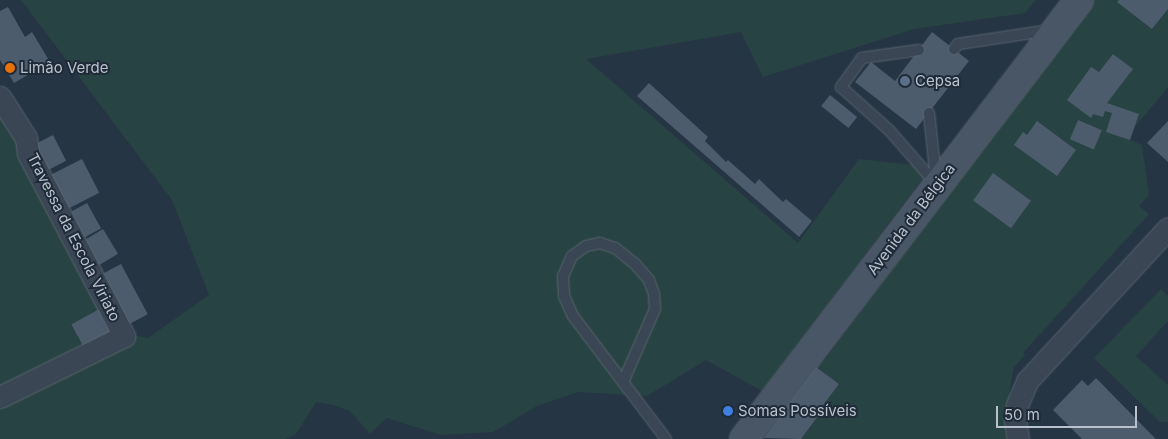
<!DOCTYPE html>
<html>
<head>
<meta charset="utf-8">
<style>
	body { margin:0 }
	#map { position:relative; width:1168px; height:439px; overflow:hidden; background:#263543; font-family:Inter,sans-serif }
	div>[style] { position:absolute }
	.green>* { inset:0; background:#284344 }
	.building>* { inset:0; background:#4c5c6c; transform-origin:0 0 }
	.roads { filter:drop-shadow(0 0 1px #596470) drop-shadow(0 0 1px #596470) }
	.service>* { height:10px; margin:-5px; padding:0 5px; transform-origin:5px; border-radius:5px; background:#3a4653 }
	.minor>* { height:21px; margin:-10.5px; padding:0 10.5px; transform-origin:10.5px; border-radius:10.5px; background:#3a4653 }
	.secondary>* { height:28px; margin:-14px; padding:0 14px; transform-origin:14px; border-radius:14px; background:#485666 }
	.dots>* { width:14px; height:14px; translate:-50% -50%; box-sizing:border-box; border:2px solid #1f2b38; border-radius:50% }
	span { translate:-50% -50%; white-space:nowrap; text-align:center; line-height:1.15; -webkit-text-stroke:4px #1f2b38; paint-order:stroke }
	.poi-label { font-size:15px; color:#b8c1cc }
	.left { translate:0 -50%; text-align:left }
	.street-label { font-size:15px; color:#b8c1cc }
	.scale { position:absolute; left:996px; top:406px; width:141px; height:22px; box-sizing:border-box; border:2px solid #b8c1cc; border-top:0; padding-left:6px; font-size:15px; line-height:18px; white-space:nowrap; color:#b8c1cc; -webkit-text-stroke:4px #1f2b38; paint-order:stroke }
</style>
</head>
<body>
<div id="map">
	<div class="green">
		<div style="clip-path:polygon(21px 0,1036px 0,1025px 13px,914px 29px,763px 77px,741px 32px,586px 59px,798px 243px,859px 159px,931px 167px,762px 391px,706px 360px,647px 396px,578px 392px,537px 406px,493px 432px,441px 435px,387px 418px,370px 434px,350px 411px,333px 405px,316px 402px,296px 434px,286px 439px,0 439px,0 113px,14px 134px,101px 308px,71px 325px,84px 348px,114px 331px,148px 338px,209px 295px,172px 200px)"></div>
		<div style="clip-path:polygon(1093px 0,1168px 0,1168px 87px,1134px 128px,1130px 140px,1142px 145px,1149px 195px,1139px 206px,1149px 214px,1023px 353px,1025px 355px,1014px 367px,1010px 388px,1005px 432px,1007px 439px,801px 439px,818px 416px,822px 418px,826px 412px,821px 408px,839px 384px,816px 367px,826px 358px)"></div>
		<div style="clip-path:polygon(1161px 289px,1168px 296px,1168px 321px,1136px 356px,1168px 385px,1168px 422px,1160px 422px,1094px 358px)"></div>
	</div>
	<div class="building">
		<div style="clip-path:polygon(1119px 0,1168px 0,1168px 9px,1152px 29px,1117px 2px)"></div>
		<div style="clip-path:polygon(8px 7px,25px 37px,32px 32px,50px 62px,14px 83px,0 60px,0 11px)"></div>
		<div style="clip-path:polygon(932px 32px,969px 61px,916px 129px,855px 82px,871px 62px,895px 81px)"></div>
		<div style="clip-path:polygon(1113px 54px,1133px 69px,1107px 103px,1139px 114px,1130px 140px,1106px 132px,1112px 113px,1105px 111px,1103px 117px,1093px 114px,1091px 118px,1067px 100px,1091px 67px,1099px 72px)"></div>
		<div style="clip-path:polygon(649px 83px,708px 137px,705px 141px,726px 162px,728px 160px,755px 184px,759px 179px,783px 202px,786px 199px,812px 221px,799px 237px,637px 96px)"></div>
		<div style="left:830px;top:95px;width:35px;height:14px;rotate:39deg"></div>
		<div style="left:1078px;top:120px;width:26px;height:21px;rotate:23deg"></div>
		<div style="clip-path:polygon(1037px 121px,1076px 150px,1057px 176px,1014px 145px,1023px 132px,1027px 135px)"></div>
		<div style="clip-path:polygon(1168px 121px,1168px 162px,1147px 143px)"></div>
		<div style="left:53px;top:135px;width:29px;height:25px;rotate:63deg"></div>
		<div style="left:82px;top:159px;width:38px;height:41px;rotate:63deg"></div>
		<div style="left:993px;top:173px;width:47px;height:34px;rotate:36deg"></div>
		<div style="left:87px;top:203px;width:29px;height:26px;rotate:61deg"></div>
		<div style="left:103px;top:229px;width:29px;height:26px;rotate:59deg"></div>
		<div style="left:121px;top:264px;width:57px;height:25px;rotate:62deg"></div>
		<div style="left:101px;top:308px;width:26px;height:34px;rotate:61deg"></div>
		<div style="clip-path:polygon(816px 367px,839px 384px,821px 408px,826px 412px,822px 418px,818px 416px,801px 439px,764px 438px)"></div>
		<div style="clip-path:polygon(1096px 378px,1145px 428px,1156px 439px,1082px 439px,1053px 410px,1082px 380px,1088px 386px)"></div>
	</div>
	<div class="roads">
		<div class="service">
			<div style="left:954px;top:49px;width:6px;rotate:-51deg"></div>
			<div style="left:958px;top:44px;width:94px;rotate:-8.6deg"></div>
			<div style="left:919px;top:50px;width:58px;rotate:172deg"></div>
			<div style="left:862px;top:58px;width:36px;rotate:126deg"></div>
			<div style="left:841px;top:87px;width:66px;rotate:41.9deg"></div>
			<div style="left:890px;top:131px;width:70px;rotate:49deg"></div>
			<div style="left:929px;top:113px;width:66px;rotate:83.9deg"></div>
			<div style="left:623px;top:382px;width:80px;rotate:-66.3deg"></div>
			<div style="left:655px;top:309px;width:15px;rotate:-94deg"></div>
			<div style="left:654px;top:294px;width:15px;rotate:-110deg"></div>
			<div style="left:649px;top:280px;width:21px;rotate:-131deg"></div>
			<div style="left:635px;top:264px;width:26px;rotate:-141deg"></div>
			<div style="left:615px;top:248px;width:16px;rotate:-162deg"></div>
			<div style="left:600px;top:243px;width:14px;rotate:168deg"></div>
			<div style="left:586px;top:246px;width:17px;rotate:144deg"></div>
			<div style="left:572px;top:256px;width:22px;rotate:114deg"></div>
			<div style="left:563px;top:276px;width:20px;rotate:87deg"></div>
			<div style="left:564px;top:296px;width:22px;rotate:66deg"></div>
			<div style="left:573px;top:316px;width:154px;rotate:52.9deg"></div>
		</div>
		<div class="minor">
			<div style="left:0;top:97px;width:49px;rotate:57.6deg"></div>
			<div style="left:26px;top:138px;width:15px;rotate:82deg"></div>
			<div style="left:28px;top:153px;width:207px;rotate:62.3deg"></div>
			<div style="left:124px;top:336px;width:138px;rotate:153.8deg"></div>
			<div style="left:1018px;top:439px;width:19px;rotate:-99deg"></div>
			<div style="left:1015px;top:420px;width:15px;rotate:-82deg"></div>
			<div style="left:1017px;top:405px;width:26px;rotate:-67deg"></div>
			<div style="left:1027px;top:381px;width:208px;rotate:-47.3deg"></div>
		</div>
		<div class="secondary">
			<div style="left:744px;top:439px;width:552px;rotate:-52.65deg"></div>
		</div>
	</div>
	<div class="dots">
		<div style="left:10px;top:68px;background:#e8710a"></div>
		<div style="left:905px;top:81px;background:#5c6f8a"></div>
		<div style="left:728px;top:411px;background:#3f7fe0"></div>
	</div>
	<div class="poi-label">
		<span class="left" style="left:20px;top:68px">Limão Verde</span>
		<span class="left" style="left:915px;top:81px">Cepsa</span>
		<span class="left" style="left:738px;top:411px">Somas Possíveis</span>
	</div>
	<div class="street-label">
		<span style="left:911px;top:219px;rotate:-53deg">Avenida da Bélgica</span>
		<span style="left:74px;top:237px;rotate:63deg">Travessa da Escola Viriato</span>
	</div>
	<div class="scale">50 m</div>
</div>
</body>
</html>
